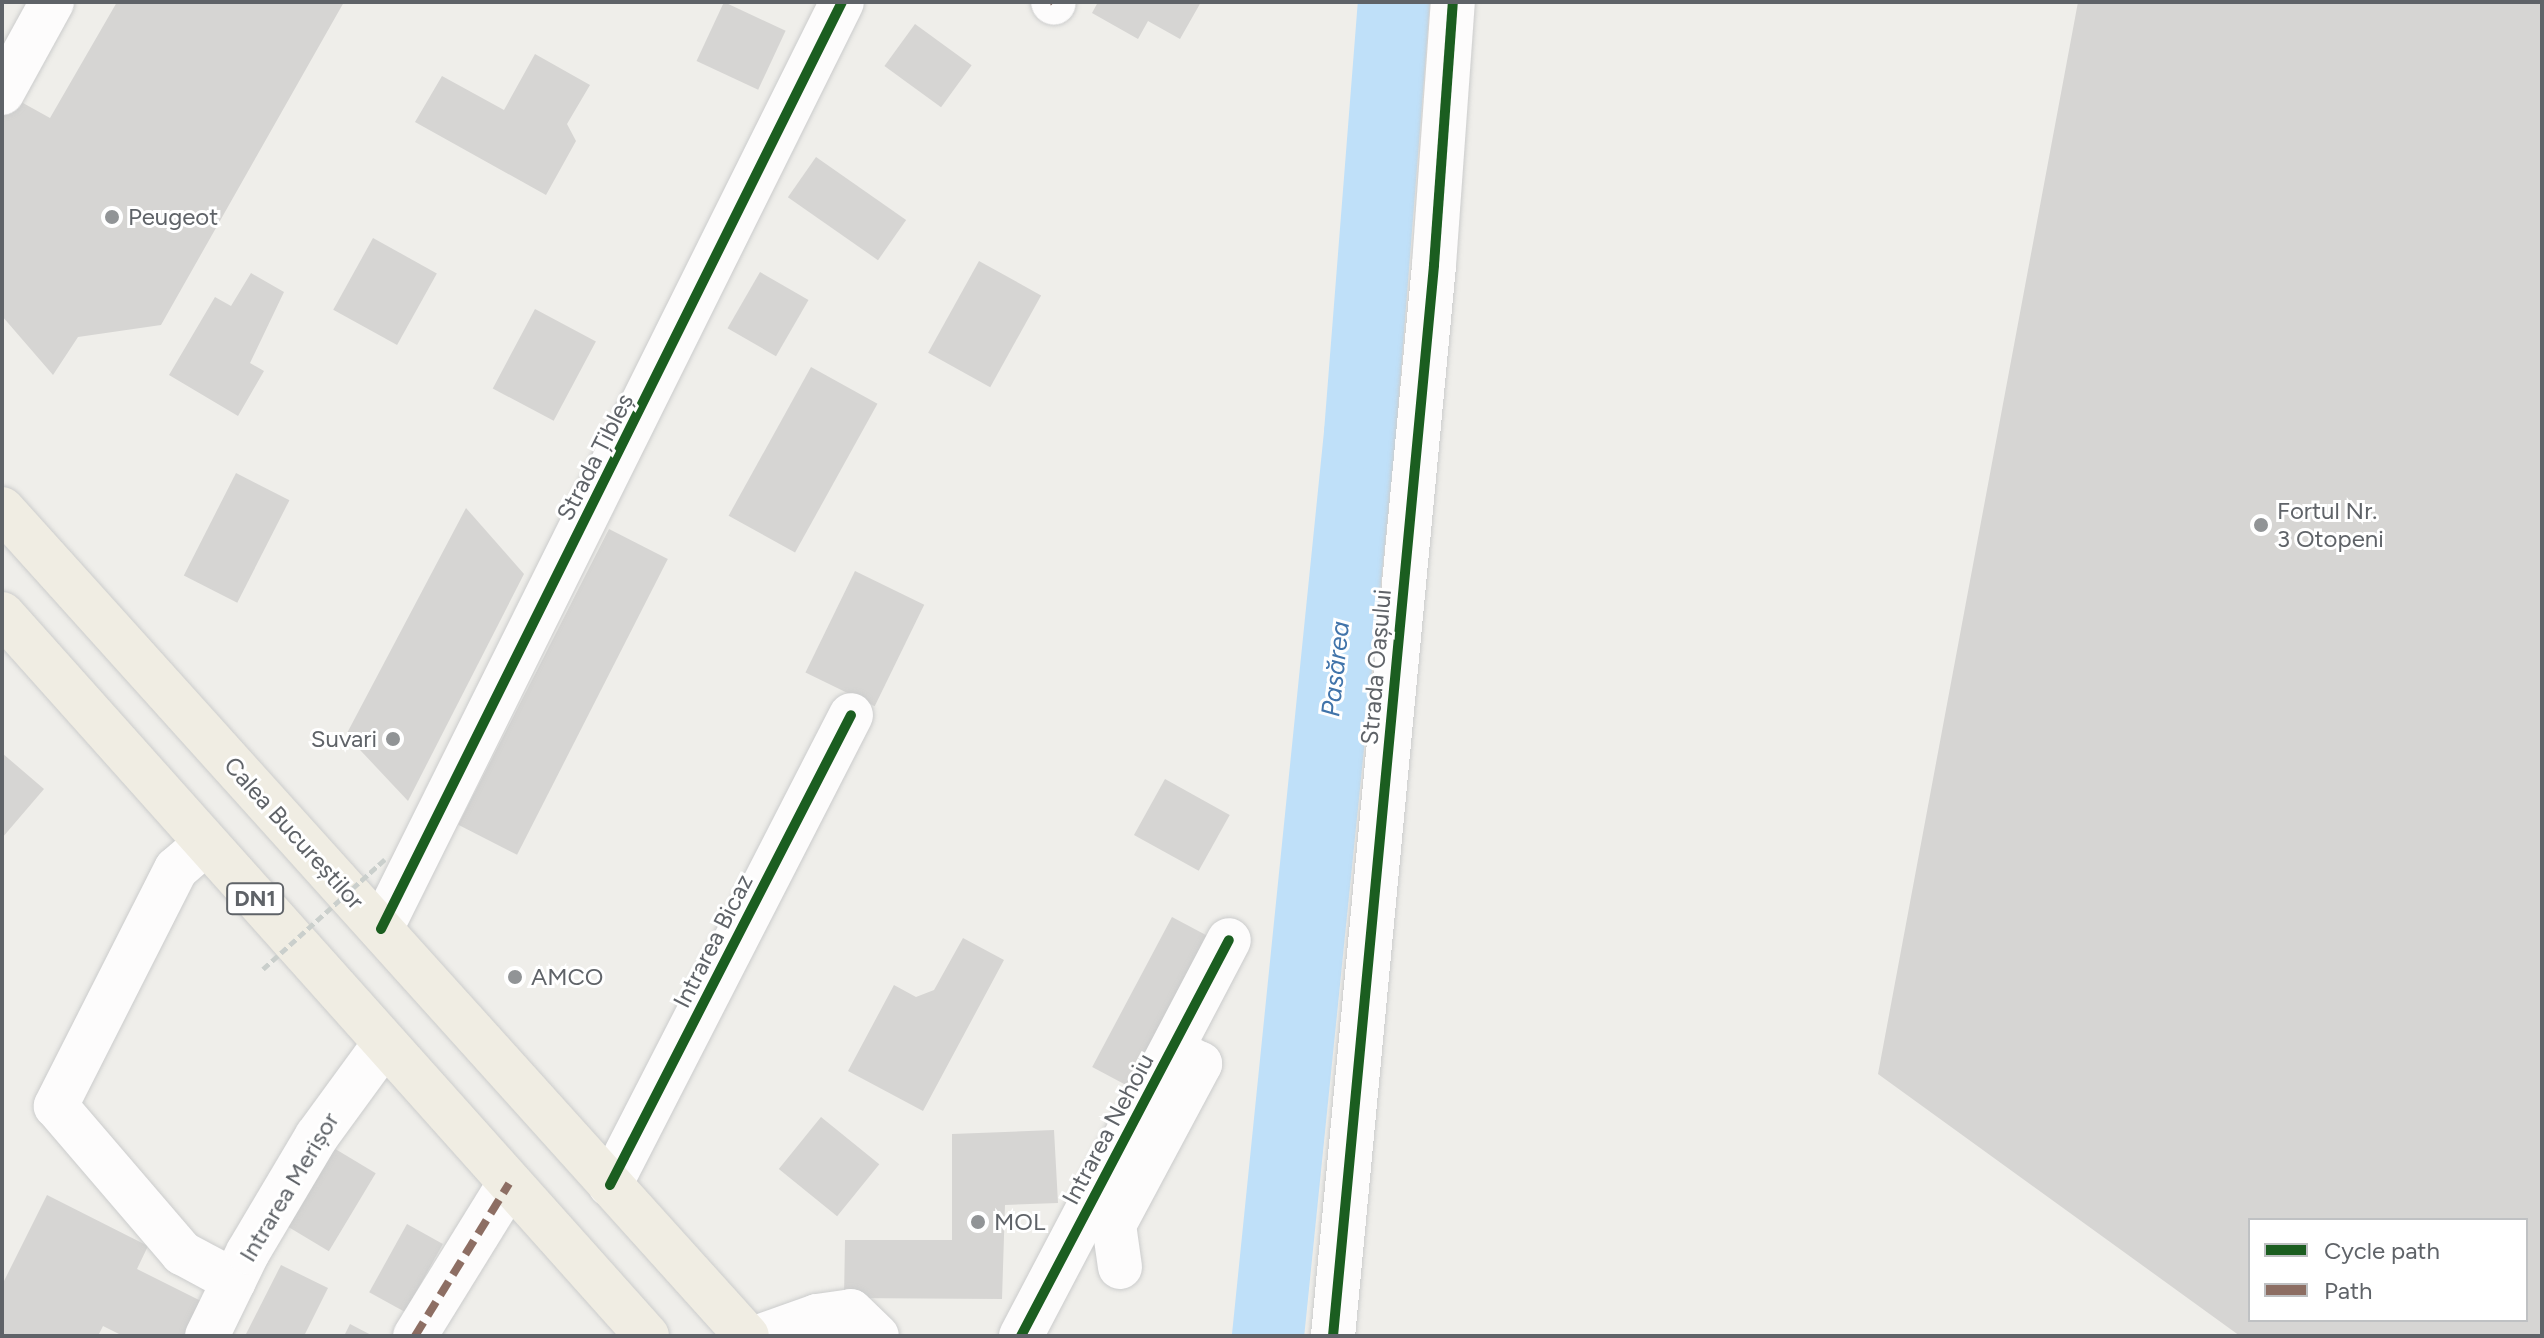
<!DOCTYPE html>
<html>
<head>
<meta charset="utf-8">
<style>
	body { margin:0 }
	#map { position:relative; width:2544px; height:1338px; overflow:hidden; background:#efeeea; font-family:Figtree,sans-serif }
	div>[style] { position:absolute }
	.river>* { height:72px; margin:-36px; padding:0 36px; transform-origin:36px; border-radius:36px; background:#bfe0f9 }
	.building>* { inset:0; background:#d6d5d3; transform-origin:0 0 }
	.roads { filter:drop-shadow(0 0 2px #cbcccc) drop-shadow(0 0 2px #cbcccc) }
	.minor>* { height:44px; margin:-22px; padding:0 22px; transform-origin:22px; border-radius:22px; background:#fdfcfc }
	.highway>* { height:44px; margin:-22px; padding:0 22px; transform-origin:22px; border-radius:22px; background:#f0ede3 }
	.path-bridge>* { height:5px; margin-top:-2.5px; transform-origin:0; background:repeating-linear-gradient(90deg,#cacfcc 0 8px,transparent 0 12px) }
	.quiet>* { height:8px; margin-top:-4px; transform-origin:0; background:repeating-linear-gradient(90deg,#8d6e63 0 16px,transparent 0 24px) }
	.cycleway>* { height:10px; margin:-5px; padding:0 5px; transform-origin:5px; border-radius:5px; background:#1b5e20 }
	.dots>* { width:22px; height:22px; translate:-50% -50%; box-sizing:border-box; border:4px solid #fff; border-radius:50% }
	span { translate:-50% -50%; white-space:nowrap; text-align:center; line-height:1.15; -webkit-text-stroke:6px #fff; paint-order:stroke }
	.shield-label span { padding:2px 6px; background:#fff; border:2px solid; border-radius:6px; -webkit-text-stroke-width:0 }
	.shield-label { font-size:22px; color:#5f6368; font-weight:700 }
	.poi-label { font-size:24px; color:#5f6368 }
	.left { translate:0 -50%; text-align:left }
	.right { translate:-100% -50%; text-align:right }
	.street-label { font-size:24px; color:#5f6368 }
	.water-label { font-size:26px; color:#4174aa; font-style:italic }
	.frame { position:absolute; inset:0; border:4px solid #5f6368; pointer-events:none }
	.legend { position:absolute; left:2248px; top:1218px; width:280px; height:104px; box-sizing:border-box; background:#fff; border:2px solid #bfc1c3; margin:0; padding:10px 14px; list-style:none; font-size:24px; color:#5f6368 }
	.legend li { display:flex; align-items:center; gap:16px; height:40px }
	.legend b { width:40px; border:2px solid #bfc1c3 }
</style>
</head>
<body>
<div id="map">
	<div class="river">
		<div style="left:1268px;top:1336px;width:908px;rotate:-84.18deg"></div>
		<div style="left:1360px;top:433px;width:432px;rotate:-85.5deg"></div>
	</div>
	<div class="building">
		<div style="clip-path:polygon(117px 2px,344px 2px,161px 325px,78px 337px,53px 375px,2px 316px,2px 118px,14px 98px,50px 118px)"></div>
		<div style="left:724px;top:2px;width:68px;height:65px;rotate:25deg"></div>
		<div style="clip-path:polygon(1098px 2px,1201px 2px,1180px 39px,1148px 21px,1138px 39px,1092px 13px)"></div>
		<div style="clip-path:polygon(evenodd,2078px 2px,2542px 2px,2542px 1336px,2240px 1336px,1878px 1074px,2078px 2px,2250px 1220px,2526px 1220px,2526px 1320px,2250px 1320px,2250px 1220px)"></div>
		<div style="left:915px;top:24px;width:70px;height:52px;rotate:36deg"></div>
		<div style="clip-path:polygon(535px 54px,590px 85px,567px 124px,576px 141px,546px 195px,415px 122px,442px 76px,504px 110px)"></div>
		<div style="left:816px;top:157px;width:110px;height:49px;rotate:35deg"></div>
		<div style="left:373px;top:238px;width:73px;height:82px;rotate:29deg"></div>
		<div style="left:979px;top:261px;width:71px;height:105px;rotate:29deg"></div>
		<div style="left:760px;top:272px;width:56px;height:65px;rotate:30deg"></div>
		<div style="clip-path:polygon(251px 273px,284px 292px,250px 363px,264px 371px,238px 416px,169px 375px,215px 297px,231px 306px)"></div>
		<div style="left:535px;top:309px;width:69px;height:90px;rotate:28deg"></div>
		<div style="left:811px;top:367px;width:76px;height:170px;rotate:29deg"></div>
		<div style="left:236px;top:473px;width:60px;height:115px;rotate:27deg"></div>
		<div style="clip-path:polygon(466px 508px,524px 574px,408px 801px,346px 735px)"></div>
		<div style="left:609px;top:529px;width:66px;height:332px;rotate:27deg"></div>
		<div style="left:855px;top:571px;width:77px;height:113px;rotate:26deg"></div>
		<div style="clip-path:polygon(2px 753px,44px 789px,2px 838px)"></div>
		<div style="left:1165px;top:779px;width:74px;height:64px;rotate:29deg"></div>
		<div style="left:1172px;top:917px;width:41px;height:170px;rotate:28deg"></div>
		<div style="clip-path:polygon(963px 938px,1004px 960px,923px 1111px,848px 1071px,894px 985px,916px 997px,934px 990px)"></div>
		<div style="left:821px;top:1117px;width:75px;height:67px;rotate:39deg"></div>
		<div style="clip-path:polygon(1054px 1130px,1058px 1203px,1005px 1205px,1002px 1299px,844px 1298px,845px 1240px,952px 1240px,952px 1134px)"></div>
		<div style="left:332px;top:1147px;width:51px;height:91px;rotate:31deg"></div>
		<div style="clip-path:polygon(47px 1195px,148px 1246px,137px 1269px,205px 1303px,188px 1336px,123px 1336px,103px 1326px,98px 1336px,2px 1336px,2px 1285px)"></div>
		<div style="left:407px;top:1224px;width:41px;height:78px;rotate:29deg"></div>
		<div style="clip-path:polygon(281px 1265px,328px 1288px,304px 1336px,245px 1336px)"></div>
		<div style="clip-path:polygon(350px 1324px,373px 1336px,344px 1336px)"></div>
	</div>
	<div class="roads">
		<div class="minor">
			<div style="left:1053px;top:2px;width:1px;rotate:45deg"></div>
			<div style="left:2px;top:93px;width:104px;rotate:-61.2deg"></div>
			<div style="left:205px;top:844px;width:38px;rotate:139deg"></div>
			<div style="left:176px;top:869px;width:266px;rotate:116.9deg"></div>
			<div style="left:56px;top:1106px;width:194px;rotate:49.4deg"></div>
			<div style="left:182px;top:1253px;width:59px;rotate:28.3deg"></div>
			<div style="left:381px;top:929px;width:1035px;rotate:-63.56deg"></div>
			<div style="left:610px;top:1185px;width:528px;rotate:-62.85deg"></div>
			<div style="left:1120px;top:1267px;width:42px;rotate:-98.1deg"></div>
			<div style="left:1114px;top:1225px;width:183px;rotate:-61.9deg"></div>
			<div style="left:1200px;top:1064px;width:31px;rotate:-153deg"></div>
			<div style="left:207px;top:1336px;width:93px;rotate:-64deg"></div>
			<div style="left:248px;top:1252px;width:135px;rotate:-59.3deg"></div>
			<div style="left:317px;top:1136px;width:114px;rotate:-53.9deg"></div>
			<div style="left:415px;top:1336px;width:179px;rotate:-58.3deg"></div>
			<div style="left:761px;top:1336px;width:59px;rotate:-19.7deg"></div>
			<div style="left:817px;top:1316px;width:34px;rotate:-8deg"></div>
			<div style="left:851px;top:1311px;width:36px;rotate:44deg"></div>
			<div style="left:1021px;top:1336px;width:447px;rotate:-62.3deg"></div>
			<div style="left:1333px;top:1336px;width:1076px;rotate:-84.61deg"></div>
			<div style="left:1434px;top:265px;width:264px;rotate:-85.9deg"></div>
		</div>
		<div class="highway">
			<div style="left:2px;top:509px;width:1113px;rotate:47.99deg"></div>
			<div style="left:2px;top:614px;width:968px;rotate:48.22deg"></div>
		</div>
	</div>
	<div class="path-bridge">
		<div style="left:263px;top:969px;width:164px;rotate:-42deg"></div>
	</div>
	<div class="quiet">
		<div style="left:1053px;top:2px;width:1px;rotate:45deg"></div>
		<div style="left:415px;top:1336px;width:179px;rotate:-58.3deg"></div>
	</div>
	<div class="cycleway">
		<div style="left:381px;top:929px;width:1035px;rotate:-63.56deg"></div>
		<div style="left:610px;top:1185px;width:528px;rotate:-62.85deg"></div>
		<div style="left:1021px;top:1336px;width:447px;rotate:-62.3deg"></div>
		<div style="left:1333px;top:1336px;width:1076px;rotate:-84.61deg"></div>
		<div style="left:1434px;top:265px;width:264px;rotate:-85.9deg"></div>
	</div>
	<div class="dots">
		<div style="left:112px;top:217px;background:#919496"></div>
		<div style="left:2261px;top:525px;background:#919496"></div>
		<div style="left:393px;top:739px;background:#919496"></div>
		<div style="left:515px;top:977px;background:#919496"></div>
		<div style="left:978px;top:1222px;background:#919496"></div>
	</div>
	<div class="shield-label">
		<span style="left:255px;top:899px">DN1</span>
	</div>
	<div class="poi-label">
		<span class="left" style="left:128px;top:217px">Peugeot</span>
		<span class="left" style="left:2277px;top:525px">Fortul Nr.<br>3 Otopeni</span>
		<span class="right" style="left:377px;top:739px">Suvari</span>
		<span class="left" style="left:531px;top:977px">AMCO</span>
		<span class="left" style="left:994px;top:1222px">MOL</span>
	</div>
	<div class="street-label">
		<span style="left:595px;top:457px;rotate:-63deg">Strada Țibleș</span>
		<span style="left:1376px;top:667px;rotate:-85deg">Strada Oașului</span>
		<span style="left:294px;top:833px;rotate:48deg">Calea Bucureștilor</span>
		<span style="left:713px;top:941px;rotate:-63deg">Intrarea Bicaz</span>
		<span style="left:1108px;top:1129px;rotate:-62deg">Intrarea Nehoiu</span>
		<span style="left:289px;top:1187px;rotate:-59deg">Intrarea Merișor</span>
	</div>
	<div class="water-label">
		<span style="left:1336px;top:669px;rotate:-84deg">Pasărea</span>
	</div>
	<div class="frame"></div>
	<ul class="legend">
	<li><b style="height:10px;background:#1b5e20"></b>Cycle path</li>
	<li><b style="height:10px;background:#8d6e63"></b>Path</li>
	</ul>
</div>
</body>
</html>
